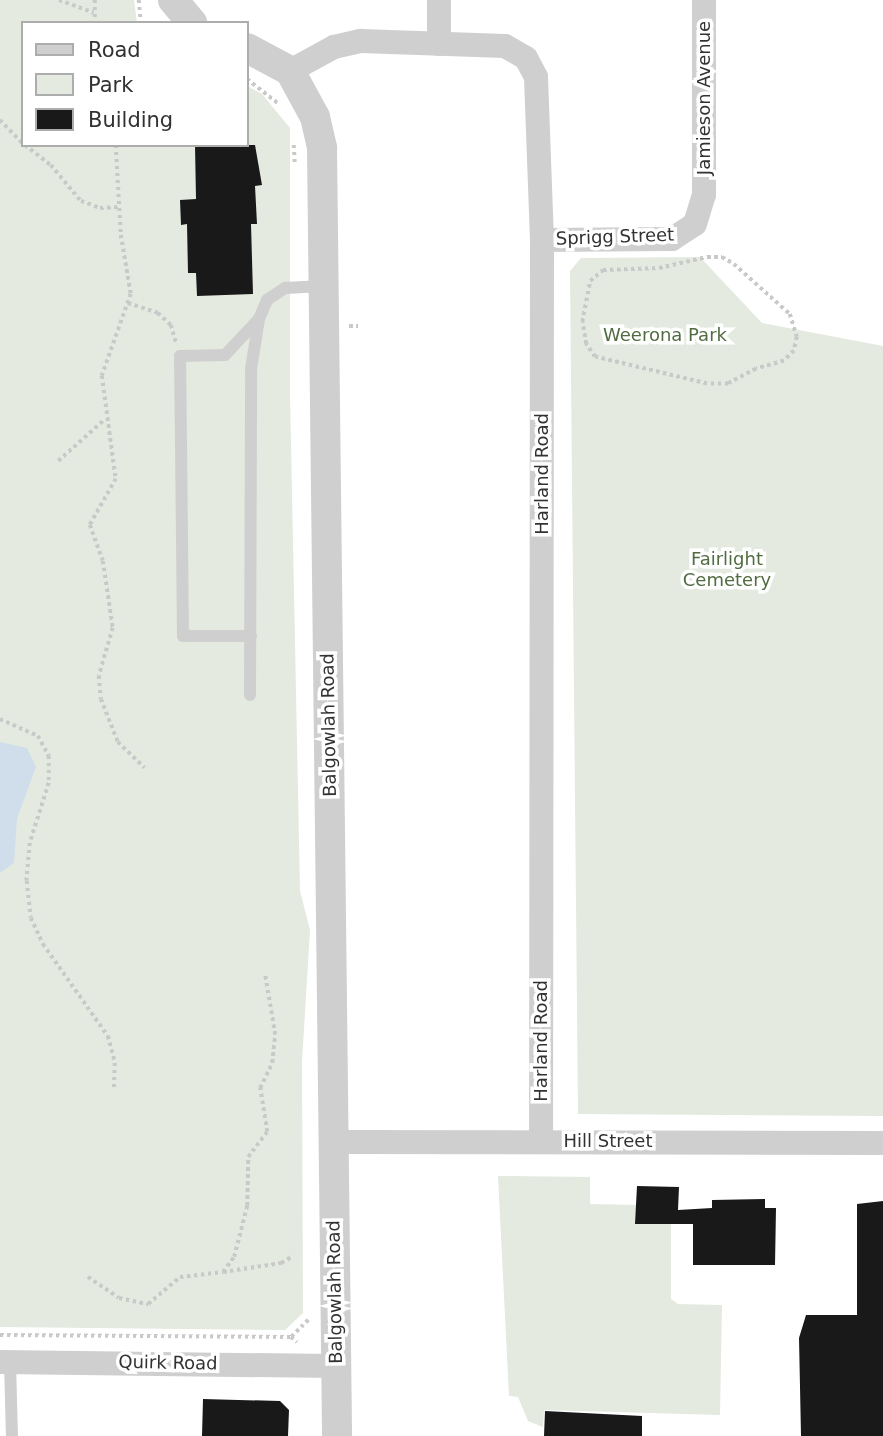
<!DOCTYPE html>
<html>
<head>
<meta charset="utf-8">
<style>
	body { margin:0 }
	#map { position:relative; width:883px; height:1436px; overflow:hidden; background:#fff; font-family:"DejaVu Sans",sans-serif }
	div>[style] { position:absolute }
	.green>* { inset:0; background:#e4eadf }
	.water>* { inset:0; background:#d0deeb }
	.building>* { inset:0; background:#191919 }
	.path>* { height:3.5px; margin-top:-1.75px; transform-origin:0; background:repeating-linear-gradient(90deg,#c9c9c9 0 3.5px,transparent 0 7px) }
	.service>* { height:12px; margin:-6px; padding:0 6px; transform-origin:6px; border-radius:6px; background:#cfcfcf }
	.minor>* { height:24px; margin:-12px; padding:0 12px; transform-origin:12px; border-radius:12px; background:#cfcfcf }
	.tertiary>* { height:30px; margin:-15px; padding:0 15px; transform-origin:15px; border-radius:15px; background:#cfcfcf }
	span { translate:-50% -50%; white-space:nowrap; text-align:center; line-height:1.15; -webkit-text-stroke:7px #fff; paint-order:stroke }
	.street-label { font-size:18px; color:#323232 }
	.park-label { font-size:18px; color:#516c41 }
	.legend { position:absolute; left:21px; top:21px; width:228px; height:126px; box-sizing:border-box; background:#fff; border:2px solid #adadad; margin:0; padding:9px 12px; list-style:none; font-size:21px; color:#323232 }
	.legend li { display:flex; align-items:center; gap:14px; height:35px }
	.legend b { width:35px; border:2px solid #adadad }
</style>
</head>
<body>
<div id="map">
	<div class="green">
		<div style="clip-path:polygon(0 0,134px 0,137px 23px,23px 23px,23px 145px,247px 145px,247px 86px,262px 94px,290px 128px,290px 394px,300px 891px,310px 930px,302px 1062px,303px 1313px,285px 1330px,0 1327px)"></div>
		<div style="clip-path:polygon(700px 257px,762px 323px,883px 346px,883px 1116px,578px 1114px,570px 271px,581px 258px)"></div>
		<div style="clip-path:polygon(498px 1176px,590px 1177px,590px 1204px,636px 1205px,636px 1224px,671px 1224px,671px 1299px,678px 1304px,722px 1305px,720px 1415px,544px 1410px,543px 1427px,528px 1421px,518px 1397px,509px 1396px)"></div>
	</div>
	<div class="water">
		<div style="clip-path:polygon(0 742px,27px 748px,36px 767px,17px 819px,14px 863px,0 873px)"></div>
	</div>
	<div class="building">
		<div style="clip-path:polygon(195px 145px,255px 145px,262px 185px,255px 186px,257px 224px,251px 224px,253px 294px,197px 296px,196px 273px,188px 273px,187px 224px,181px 225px,180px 200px,196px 199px)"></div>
		<div style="clip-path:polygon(637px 1186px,679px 1187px,678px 1210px,712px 1208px,712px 1200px,765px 1199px,765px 1208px,776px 1208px,775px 1265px,693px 1265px,693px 1224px,635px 1224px)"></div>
		<div style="clip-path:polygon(883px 1201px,883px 1436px,801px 1436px,799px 1338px,806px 1315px,857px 1315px,857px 1204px)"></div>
		<div style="clip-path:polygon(203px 1399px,280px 1401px,289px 1410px,288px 1436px,202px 1436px)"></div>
		<div style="clip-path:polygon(545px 1411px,642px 1416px,642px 1436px,544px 1436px)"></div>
	</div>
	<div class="path">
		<div style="left:59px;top:0;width:37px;rotate:20deg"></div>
		<div style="left:95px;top:0;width:23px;rotate:90deg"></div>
		<div style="left:139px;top:0;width:23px;rotate:85deg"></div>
		<div style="left:247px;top:79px;width:39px;rotate:38deg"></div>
		<div style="left:0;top:120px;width:33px;rotate:46deg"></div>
		<div style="left:25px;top:145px;width:33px;rotate:38deg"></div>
		<div style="left:51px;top:165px;width:47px;rotate:50.2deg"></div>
		<div style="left:81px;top:201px;width:20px;rotate:20deg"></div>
		<div style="left:100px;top:208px;width:19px;rotate:-3deg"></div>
		<div style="left:116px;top:145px;width:90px;rotate:86.8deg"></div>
		<div style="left:121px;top:235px;width:60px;rotate:80.4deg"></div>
		<div style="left:131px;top:294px;width:87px;rotate:109.5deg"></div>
		<div style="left:102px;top:376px;width:104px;rotate:82.3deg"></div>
		<div style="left:116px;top:479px;width:53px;rotate:119.5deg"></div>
		<div style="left:90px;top:525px;width:38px;rotate:70deg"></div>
		<div style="left:103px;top:561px;width:68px;rotate:81.5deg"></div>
		<div style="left:113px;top:628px;width:50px;rotate:106.3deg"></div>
		<div style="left:99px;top:676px;width:23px;rotate:85deg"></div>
		<div style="left:101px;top:699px;width:46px;rotate:68.4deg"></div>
		<div style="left:118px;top:742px;width:37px;rotate:44deg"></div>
		<div style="left:294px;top:145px;width:20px;rotate:87deg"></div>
		<div style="left:707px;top:257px;width:15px"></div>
		<div style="left:722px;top:257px;width:14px;rotate:30deg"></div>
		<div style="left:734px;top:264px;width:75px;rotate:41.8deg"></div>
		<div style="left:790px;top:314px;width:24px;rotate:73deg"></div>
		<div style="left:797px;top:337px;width:14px;rotate:102deg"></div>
		<div style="left:794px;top:351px;width:14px;rotate:135deg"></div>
		<div style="left:784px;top:361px;width:29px;rotate:164deg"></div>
		<div style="left:756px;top:369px;width:32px;rotate:152deg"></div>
		<div style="left:728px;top:384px;width:21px;rotate:180deg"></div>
		<div style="left:707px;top:384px;width:115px;rotate:-166.4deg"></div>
		<div style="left:595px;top:357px;width:16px;rotate:-125deg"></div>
		<div style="left:586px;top:344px;width:22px;rotate:-100deg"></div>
		<div style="left:582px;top:322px;width:42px;rotate:-79deg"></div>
		<div style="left:590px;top:281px;width:17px;rotate:-40deg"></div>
		<div style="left:603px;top:270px;width:56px;rotate:-2deg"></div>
		<div style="left:659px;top:268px;width:49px;rotate:-12.9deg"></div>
		<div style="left:128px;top:303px;width:32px;rotate:18deg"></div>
		<div style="left:158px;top:313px;width:18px;rotate:43deg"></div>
		<div style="left:171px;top:325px;width:19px;rotate:74deg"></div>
		<div style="left:349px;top:326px;width:9px"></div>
		<div style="left:58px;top:461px;width:63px;rotate:-41.8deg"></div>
		<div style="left:0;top:719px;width:42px;rotate:24.1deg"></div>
		<div style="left:38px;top:736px;width:23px;rotate:61deg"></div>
		<div style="left:49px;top:756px;width:27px;rotate:90deg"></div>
		<div style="left:49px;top:783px;width:63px;rotate:107.6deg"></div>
		<div style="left:30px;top:843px;width:38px;rotate:95deg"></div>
		<div style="left:27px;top:881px;width:37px;rotate:84deg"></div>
		<div style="left:31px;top:918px;width:29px;rotate:65deg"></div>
		<div style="left:43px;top:944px;width:113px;rotate:54.8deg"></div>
		<div style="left:108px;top:1036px;width:28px;rotate:75deg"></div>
		<div style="left:115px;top:1063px;width:25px;rotate:92deg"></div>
		<div style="left:223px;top:1272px;width:59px;rotate:-8.8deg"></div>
		<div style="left:281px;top:1263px;width:14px;rotate:-30deg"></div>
		<div style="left:88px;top:1277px;width:37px;rotate:34deg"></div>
		<div style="left:119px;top:1298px;width:30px;rotate:12deg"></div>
		<div style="left:148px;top:1304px;width:42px;rotate:-40.2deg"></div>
		<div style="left:180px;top:1277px;width:43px;rotate:-6.6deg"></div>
		<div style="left:223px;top:1272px;width:19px;rotate:-54deg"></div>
		<div style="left:234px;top:1257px;width:53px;rotate:-75.7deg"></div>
		<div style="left:247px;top:1206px;width:49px;rotate:-88.8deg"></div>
		<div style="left:248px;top:1157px;width:31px;rotate:-53deg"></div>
		<div style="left:267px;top:1132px;width:45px;rotate:-99deg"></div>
		<div style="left:260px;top:1088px;width:28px;rotate:-64deg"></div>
		<div style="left:272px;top:1063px;width:28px;rotate:-84deg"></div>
		<div style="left:275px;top:1035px;width:61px;rotate:-99.5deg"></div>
		<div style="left:0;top:1335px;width:291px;rotate:0.4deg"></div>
		<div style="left:291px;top:1337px;width:8px;rotate:40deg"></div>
		<div style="left:291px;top:1337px;width:25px;rotate:-45deg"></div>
	</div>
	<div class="service">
		<div style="left:251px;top:636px;width:68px;rotate:180deg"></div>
		<div style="left:183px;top:636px;width:280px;rotate:-90.6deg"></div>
		<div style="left:180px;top:356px;width:45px;rotate:-1.3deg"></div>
		<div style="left:225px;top:355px;width:48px;rotate:-46.7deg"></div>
		<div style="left:250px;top:695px;width:326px;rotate:-89.8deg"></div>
		<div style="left:251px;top:369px;width:51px;rotate:-80.9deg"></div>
		<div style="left:259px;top:319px;width:21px;rotate:-67deg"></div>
		<div style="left:267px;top:300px;width:22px;rotate:-34deg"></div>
		<div style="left:285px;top:288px;width:38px;rotate:-3deg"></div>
		<div style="left:10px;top:1362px;width:74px;rotate:88.5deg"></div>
	</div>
	<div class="minor">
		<div style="left:439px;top:0;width:44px;rotate:90deg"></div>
		<div style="left:290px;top:71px;width:50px;rotate:-28.6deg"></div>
		<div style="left:334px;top:47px;width:28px;rotate:-13deg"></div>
		<div style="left:361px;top:41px;width:144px;rotate:2deg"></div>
		<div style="left:505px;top:46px;width:24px;rotate:30deg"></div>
		<div style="left:526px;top:58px;width:21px;rotate:62deg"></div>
		<div style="left:536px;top:77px;width:163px;rotate:87.9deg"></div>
		<div style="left:542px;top:240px;width:901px;rotate:90.06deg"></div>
		<div style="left:542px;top:240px;width:130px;rotate:-0.4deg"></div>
		<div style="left:672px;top:239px;width:27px;rotate:-33deg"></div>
		<div style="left:695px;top:224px;width:30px;rotate:-73deg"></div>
		<div style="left:704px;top:195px;width:195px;rotate:-90deg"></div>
		<div style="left:334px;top:1142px;width:549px;rotate:0.1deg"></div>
		<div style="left:0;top:1362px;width:336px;rotate:0.7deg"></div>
	</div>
	<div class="tertiary">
		<div style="left:173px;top:0;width:30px;rotate:50deg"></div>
		<div style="left:247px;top:48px;width:49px;rotate:28.1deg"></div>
		<div style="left:290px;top:71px;width:52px;rotate:61.5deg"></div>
		<div style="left:315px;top:117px;width:32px;rotate:77deg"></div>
		<div style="left:322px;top:148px;width:1288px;rotate:89.33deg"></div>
	</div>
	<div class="street-label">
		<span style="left:704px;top:98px;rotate:-90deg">Jamieson Avenue</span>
		<span style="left:615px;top:237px;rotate:-2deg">Sprigg Street</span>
		<span style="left:542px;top:474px;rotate:-90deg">Harland Road</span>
		<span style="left:329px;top:725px;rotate:-91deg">Balgowlah Road</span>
		<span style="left:541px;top:1041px;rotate:-90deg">Harland Road</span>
		<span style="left:608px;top:1141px">Hill Street</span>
		<span style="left:335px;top:1292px;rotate:-91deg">Balgowlah Road</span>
		<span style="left:168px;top:1363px;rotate:1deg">Quirk Road</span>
	</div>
	<div class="park-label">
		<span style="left:665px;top:335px">Weerona Park</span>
		<span style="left:727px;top:570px">Fairlight<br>Cemetery</span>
	</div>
	<ul class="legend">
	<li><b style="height:9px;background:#cfcfcf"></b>Road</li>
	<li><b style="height:19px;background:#e4eadf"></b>Park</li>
	<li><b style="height:19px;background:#191919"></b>Building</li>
	</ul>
</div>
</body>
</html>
